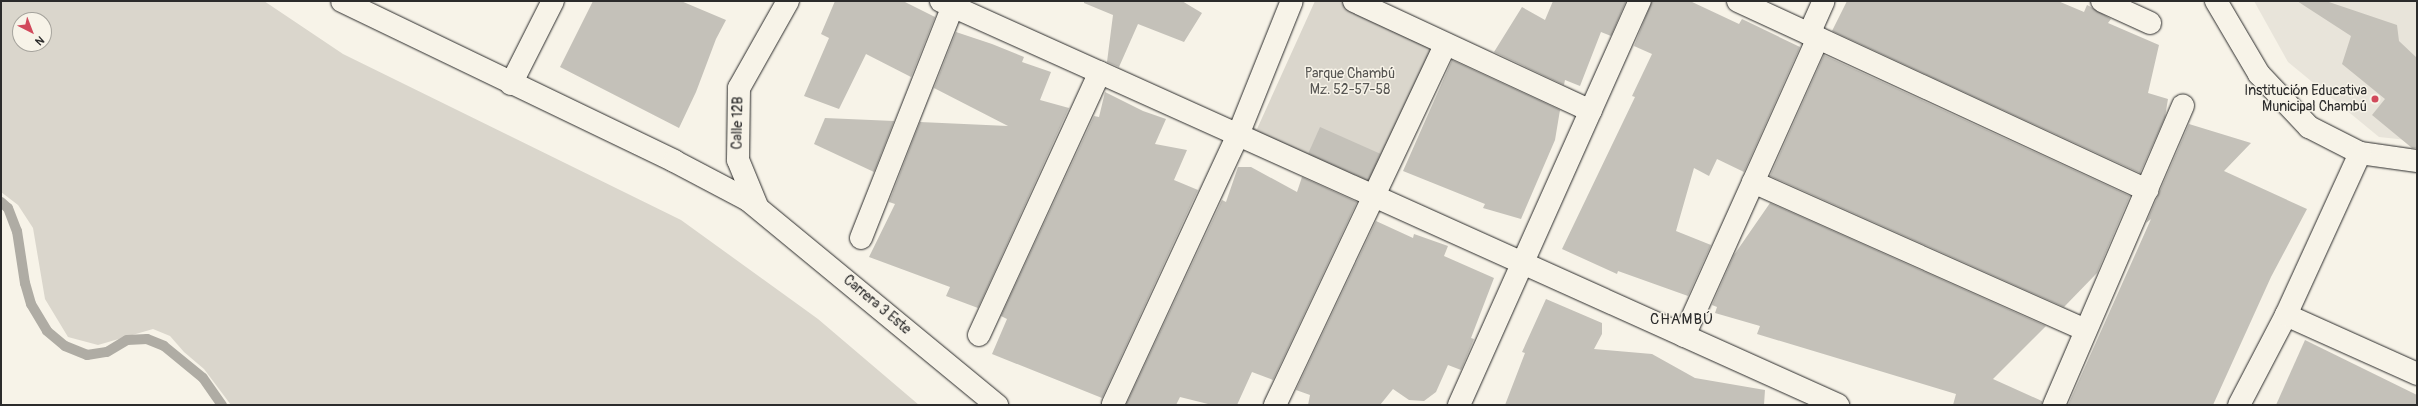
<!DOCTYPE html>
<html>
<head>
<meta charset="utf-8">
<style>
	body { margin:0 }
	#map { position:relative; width:2418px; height:406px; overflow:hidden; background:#f7f3e8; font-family:Pangolin,sans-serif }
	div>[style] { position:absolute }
	.built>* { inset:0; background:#e8e4da }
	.green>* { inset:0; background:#dad6cc }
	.stream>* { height:10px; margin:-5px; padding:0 5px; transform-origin:5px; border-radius:5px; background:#afaca4 }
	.building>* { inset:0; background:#c4c1b9; transform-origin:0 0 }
	.roads { filter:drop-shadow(0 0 1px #2b2b2b) drop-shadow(0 0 1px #2b2b2b) }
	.minor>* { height:22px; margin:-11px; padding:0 11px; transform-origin:11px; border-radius:11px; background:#f7f3e8 }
	.dots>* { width:11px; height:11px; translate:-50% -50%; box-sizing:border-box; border:2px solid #f7f3e8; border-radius:50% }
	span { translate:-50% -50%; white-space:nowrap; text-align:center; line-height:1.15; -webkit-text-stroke:3px #f7f3e8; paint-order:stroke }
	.park-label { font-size:14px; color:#575653 }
	.poi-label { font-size:14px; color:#2b2b2b }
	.right { translate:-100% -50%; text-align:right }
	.street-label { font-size:14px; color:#2b2b2b }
	.neighbourhood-label { font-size:15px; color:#2b2b2b; letter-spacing:1px }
	.frame { position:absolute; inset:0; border:2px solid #2b2b2b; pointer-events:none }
	.north { position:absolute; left:12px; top:12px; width:40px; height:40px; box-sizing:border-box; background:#f7f3e8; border:1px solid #a5a39c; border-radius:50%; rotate:138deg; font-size:11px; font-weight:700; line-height:16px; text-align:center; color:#2b2b2b }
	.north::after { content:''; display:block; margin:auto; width:14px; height:18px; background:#d1495b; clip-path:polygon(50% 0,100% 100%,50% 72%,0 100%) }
</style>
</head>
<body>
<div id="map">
	<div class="built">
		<div style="clip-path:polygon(2254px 1px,2417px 1px,2417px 141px,2379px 137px,2288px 62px)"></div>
	</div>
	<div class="green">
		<div style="clip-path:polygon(evenodd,1px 1px,264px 1px,343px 54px,681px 220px,818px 319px,919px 405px,231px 405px,204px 369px,184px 352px,170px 336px,153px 329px,98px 345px,68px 337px,45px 299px,33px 228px,18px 205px,1px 192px,1px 1px,20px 20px,44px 20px,44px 44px,20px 44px,20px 20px)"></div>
		<div style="clip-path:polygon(1315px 1px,1342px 1px,1438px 47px,1373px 191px,1228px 127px,1232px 118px,1257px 129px)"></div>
	</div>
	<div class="stream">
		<div style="left:1px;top:202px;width:9px;rotate:41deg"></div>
		<div style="left:8px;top:208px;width:25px;rotate:69deg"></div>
		<div style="left:17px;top:231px;width:53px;rotate:81.3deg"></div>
		<div style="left:25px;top:283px;width:22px;rotate:74deg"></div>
		<div style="left:31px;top:304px;width:31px;rotate:59deg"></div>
		<div style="left:47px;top:331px;width:23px;rotate:40deg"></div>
		<div style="left:65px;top:346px;width:24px;rotate:22deg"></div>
		<div style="left:87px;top:355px;width:20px;rotate:-9deg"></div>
		<div style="left:107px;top:352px;width:23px;rotate:-31deg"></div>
		<div style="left:127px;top:340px;width:20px;rotate:-3deg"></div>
		<div style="left:147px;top:339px;width:18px;rotate:22deg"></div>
		<div style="left:164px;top:346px;width:50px;rotate:39.4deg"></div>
		<div style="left:203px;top:378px;width:33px;rotate:55deg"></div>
	</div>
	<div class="building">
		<div style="clip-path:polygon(593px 1px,681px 1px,726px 20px,716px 39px,696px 92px,679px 128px,560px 67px)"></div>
		<div style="clip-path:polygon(835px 1px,903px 1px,935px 17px,911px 77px,866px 54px,839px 109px,804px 96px,829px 38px,821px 34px)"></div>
		<div style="clip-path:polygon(1084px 1px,1182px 1px,1202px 13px,1184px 42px,1138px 24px,1119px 67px,1107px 62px,1113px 15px,1084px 3px)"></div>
		<div style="clip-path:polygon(1553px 1px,1626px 1px,1611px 36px,1601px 32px,1580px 86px,1565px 80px,1564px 85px,1494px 52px,1522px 7px,1545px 20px)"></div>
		<div style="clip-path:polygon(1652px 1px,1690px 1px,1739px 24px,1742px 19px,1800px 47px,1744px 172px,1717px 159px,1709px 176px,1694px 168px,1676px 231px,1711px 245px,1688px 296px,1618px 271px,1617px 274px,1562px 249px,1635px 97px,1632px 96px,1652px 54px,1634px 46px)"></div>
		<div style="clip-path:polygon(1847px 1px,2058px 1px,2084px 12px,2087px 5px,2091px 7px,2111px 19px,2108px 23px,2159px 45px,2148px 93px,2168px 99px,2165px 117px,2140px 173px,1832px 31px)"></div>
		<div style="clip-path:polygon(2297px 1px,2326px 1px,2397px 25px,2399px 41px,2417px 58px,2417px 148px,2412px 148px,2372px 115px,2385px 99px,2342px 64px,2351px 36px)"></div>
		<div style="clip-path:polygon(956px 32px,992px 44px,1024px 57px,1022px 62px,1051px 72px,1040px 100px,1069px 108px,978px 308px,946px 296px,950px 287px,869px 257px,895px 204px,889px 202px,920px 122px,1008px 126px,934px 88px)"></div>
		<div style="clip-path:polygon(1824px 55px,2130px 196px,2097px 273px,2064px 307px,1770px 176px)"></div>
		<div style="clip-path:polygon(1452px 60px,1560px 110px,1555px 140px,1521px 219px,1483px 208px,1485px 204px,1403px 171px)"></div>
		<div style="clip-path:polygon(1105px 92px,1143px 111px,1166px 119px,1155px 144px,1187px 150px,1174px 180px,1198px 190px,1102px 398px,992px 354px,1007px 319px,1001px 316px,1094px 116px,1099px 117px)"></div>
		<div style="clip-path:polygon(825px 118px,894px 121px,874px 172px,814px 144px)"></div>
		<div style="clip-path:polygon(2189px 124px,2251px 143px,2224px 171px,2307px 209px,2271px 277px,2213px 405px,2068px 405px,2151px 219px,2146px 223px)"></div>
		<div style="left:1320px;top:127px;width:66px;height:29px;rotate:24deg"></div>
		<div style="clip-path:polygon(1238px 167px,1251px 167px,1297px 192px,1302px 177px,1357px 202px,1273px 380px,1252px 372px,1237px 405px,1212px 405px,1180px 397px,1176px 405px,1126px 405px,1222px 200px,1226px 202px)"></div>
		<div style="clip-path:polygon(1770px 203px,2046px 326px,1993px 379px,2042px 401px,2042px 405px,1953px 405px,1956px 394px,1757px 334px,1760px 326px,1715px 313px,1717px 307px,1712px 305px,1734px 255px)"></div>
		<div style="clip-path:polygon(1376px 221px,1413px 238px,1414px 234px,1448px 246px,1444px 256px,1494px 278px,1471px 338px,1474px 339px,1472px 344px,1461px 370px,1448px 365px,1436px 392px,1424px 401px,1409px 400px,1393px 389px,1380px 405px,1308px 405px,1310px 395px,1296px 390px)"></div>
		<div style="clip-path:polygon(1546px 299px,1602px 323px,1602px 334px,1594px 349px,1652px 354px,1695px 378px,1765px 390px,1764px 405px,1505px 405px,1525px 353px,1522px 352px)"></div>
		<div style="clip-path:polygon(2305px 340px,2417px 395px,2417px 405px,2276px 405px)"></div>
	</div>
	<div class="roads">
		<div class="minor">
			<div style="left:342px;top:1px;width:369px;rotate:25.7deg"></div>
			<div style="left:674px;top:161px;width:84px;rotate:27.8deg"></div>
			<div style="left:748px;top:200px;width:323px;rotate:39.5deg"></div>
			<div style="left:941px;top:1px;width:984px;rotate:24.25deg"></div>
			<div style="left:1354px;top:1px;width:261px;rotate:24.9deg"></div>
			<div style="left:1738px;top:1px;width:451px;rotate:24.8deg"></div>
			<div style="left:2102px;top:1px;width:53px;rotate:24.6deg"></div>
			<div style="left:2216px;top:1px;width:85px;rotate:59.5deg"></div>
			<div style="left:2259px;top:74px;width:73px;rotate:46.7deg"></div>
			<div style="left:2309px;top:127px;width:57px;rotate:27deg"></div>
			<div style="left:2360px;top:153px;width:58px;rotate:8deg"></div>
			<div style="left:1809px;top:34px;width:36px;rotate:-66deg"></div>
			<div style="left:511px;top:84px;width:93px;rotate:-63.2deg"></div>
			<div style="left:1753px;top:182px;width:364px;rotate:24deg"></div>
			<div style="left:757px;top:206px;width:50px;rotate:-112.4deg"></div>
			<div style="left:738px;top:160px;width:72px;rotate:-89.2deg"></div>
			<div style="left:739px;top:88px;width:100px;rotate:-60.6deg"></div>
			<div style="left:861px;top:238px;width:250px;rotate:-68.4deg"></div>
			<div style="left:2286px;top:315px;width:144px;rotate:24.2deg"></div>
			<div style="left:979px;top:335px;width:289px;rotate:-65.3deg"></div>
			<div style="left:1684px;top:336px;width:327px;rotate:-65.8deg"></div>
			<div style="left:1113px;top:404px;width:297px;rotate:-65.1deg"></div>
			<div style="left:1238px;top:135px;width:144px;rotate:-68.1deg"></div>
			<div style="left:1275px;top:405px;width:399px;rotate:-64.7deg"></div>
			<div style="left:1459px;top:405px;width:443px;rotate:-65.9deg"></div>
			<div style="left:2054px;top:405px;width:326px;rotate:-66.7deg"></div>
			<div style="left:2239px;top:405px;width:102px;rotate:-62.4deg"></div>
			<div style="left:2286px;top:315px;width:178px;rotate:-65.4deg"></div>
		</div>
	</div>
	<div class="dots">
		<div style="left:2375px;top:99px;background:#d1495b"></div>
	</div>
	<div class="park-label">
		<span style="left:1350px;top:82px">Parque Chambú<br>Mz. 52-57-58</span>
	</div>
	<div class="poi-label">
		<span class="right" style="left:2367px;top:99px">Institución Educativa<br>Municipal Chambú</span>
	</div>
	<div class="street-label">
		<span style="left:738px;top:123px;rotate:-89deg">Calle 12B</span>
		<span style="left:877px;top:305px;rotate:40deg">Carrera 3 Este</span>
	</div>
	<div class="neighbourhood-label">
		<span style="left:1682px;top:320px">CHAMBÚ</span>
	</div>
	<div class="frame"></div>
	<div class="north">N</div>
</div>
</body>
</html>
